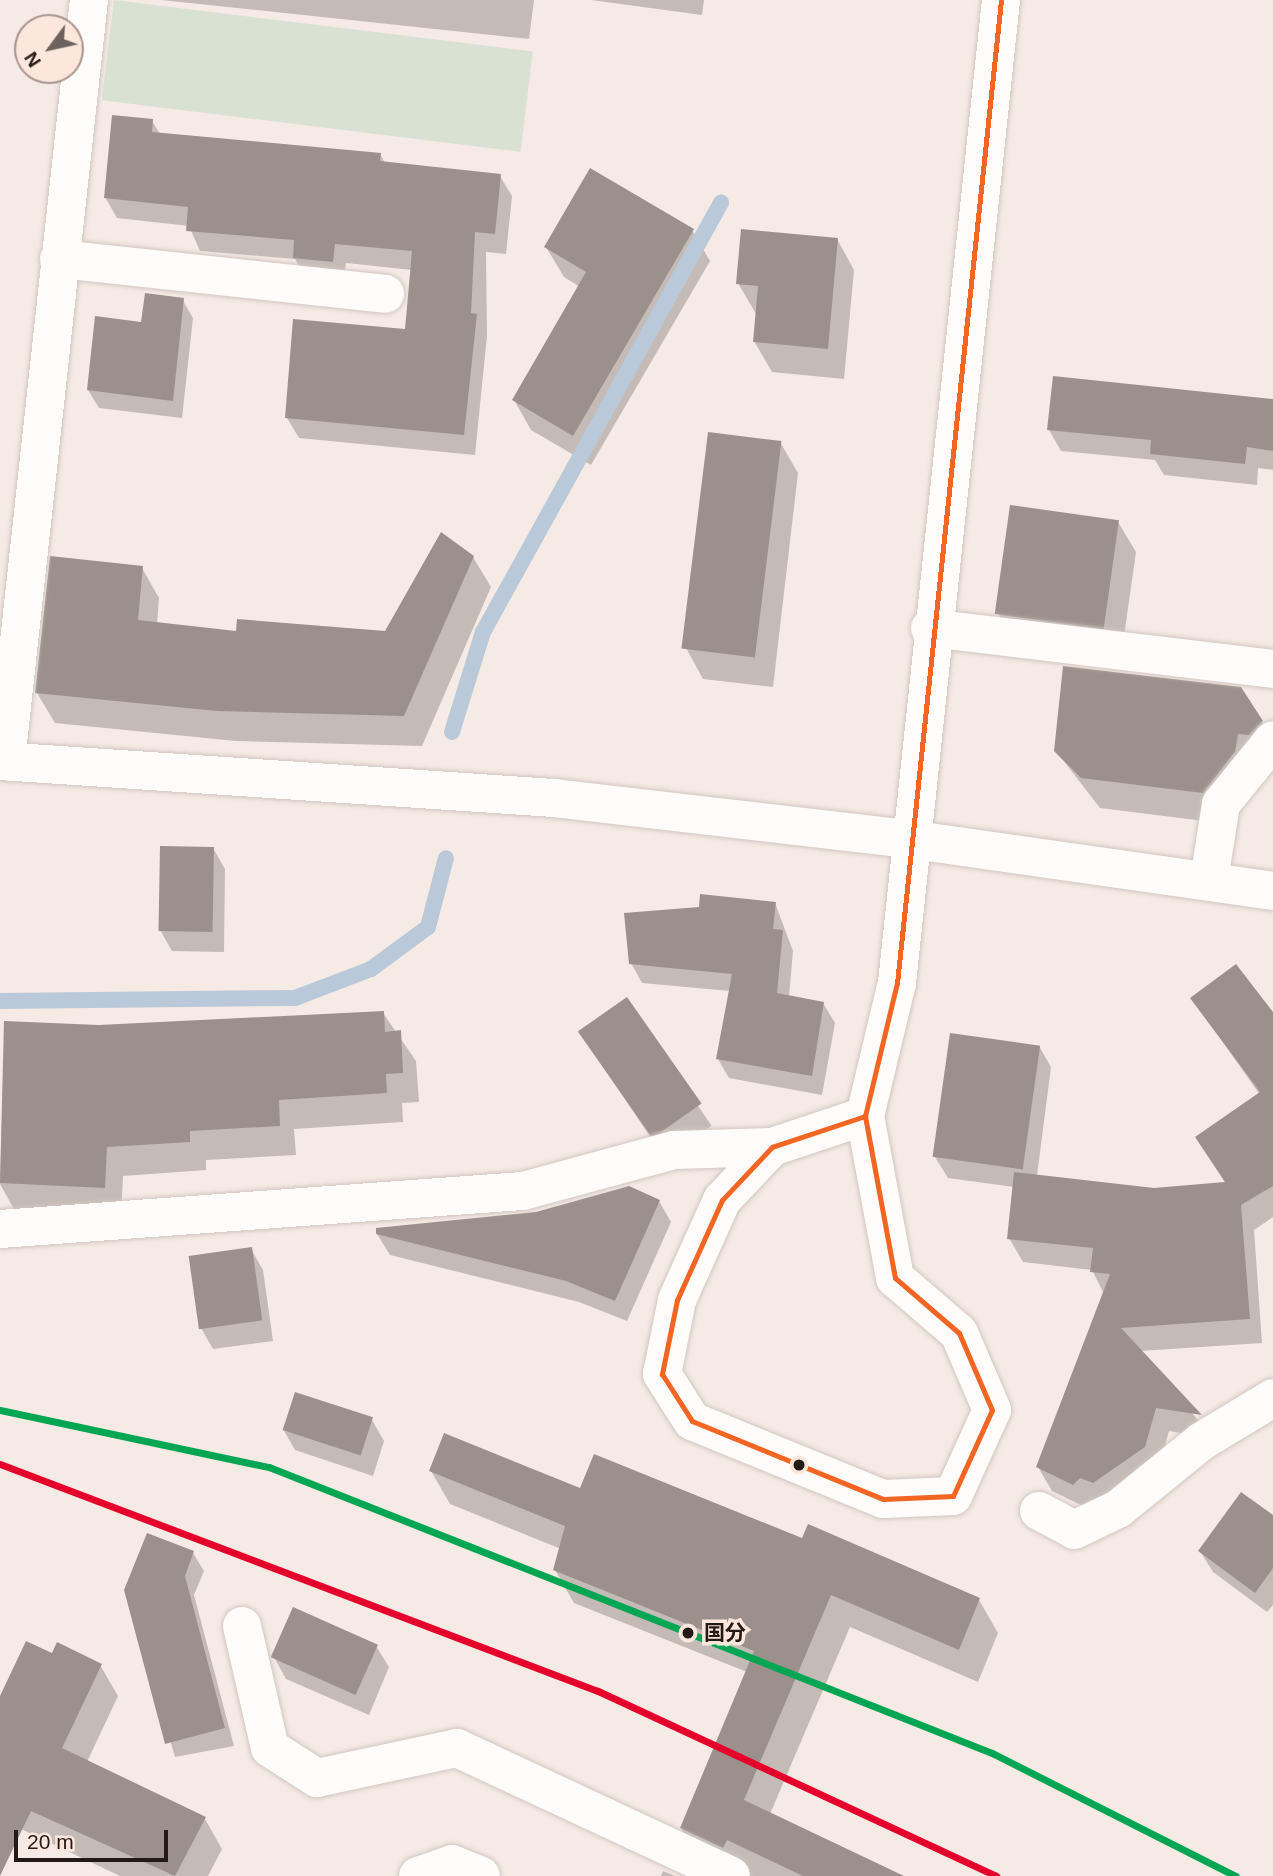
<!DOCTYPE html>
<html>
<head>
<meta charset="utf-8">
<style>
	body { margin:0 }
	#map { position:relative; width:1273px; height:1876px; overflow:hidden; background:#f6eae4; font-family:Arial,"Noto Sans JP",sans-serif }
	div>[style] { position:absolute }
	.green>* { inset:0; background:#d9e2d2; transform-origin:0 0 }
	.shadow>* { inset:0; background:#0003; transform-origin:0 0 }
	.stream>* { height:16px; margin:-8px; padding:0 8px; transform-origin:8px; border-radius:8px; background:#bac9da }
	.building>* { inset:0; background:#9c908d; transform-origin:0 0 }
	.roads { filter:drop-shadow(0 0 2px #d0c6c1) drop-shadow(0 0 2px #d0c6c1) }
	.street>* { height:38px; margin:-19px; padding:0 19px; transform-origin:19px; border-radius:19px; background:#fefcfb }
	.secondary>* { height:38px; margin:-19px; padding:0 19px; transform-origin:19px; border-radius:19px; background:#fefcfb }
	.bus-1>* { height:5px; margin:-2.5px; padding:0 2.5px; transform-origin:2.5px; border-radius:2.5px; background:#f26522 }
	.rail-1>* { height:7px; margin:-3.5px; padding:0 3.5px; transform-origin:3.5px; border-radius:3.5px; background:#00a651 }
	.rail-2>* { height:7px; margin:-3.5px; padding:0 3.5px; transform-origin:3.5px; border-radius:3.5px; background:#e4002b }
	.dots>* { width:19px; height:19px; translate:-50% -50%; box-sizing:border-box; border:4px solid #fde7dd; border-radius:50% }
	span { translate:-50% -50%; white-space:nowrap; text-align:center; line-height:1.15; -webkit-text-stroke:7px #fde7dd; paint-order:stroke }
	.stop-label { font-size:21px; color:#231915; font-weight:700 }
	.left { translate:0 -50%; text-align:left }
	.north { position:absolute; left:14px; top:14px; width:70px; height:70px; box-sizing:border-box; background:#fde7dd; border:2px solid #a6958d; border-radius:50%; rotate:237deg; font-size:19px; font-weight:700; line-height:28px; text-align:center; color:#231915 }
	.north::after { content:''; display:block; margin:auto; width:24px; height:32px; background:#6d625d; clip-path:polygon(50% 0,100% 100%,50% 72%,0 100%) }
	.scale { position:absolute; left:14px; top:1830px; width:154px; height:32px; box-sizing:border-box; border:4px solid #231915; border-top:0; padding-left:9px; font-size:21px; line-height:24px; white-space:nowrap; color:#231915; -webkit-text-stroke:5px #fde7dd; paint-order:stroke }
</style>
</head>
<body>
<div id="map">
	<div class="green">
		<div style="left:114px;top:0;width:422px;height:101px;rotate:7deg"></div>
	</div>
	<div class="shadow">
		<div style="clip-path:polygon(161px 0,534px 0,529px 39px)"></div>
		<div style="clip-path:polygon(591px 0,704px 0,702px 15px)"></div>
		<div style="clip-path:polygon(152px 121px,160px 134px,380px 154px,385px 163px,500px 176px,512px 196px,506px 254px,486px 252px,487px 336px,475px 455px,299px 438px,287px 418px,407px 331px,412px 270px,346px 263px,344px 282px,306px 278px,295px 259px,200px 251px,189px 226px,117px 218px,105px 197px)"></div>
		<div style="clip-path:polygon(692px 230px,710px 261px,591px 465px,531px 430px,514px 400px,580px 287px,564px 277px,546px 247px)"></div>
		<div style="clip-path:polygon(837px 239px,854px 270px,844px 379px,772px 372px,754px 341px,756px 314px,738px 283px)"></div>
		<div style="clip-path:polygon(182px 299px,193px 318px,182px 418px,99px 408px,88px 390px,143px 324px)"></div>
		<div style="clip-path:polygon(1273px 402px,1273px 470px,1258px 468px,1257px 485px,1164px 475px,1155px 460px,1061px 451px,1049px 430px)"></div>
		<div style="clip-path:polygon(780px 442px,798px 473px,773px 687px,703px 679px,686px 648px)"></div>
		<div style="clip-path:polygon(1118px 522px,1136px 552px,1121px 657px,1015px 644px,998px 613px)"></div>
		<div style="clip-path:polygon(473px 557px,491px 587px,422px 746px,236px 741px,55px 723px,37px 693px,142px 568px,159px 598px,157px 624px,238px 633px,386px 633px)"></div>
		<div style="clip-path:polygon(1262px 722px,1273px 742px,1220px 823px,1100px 808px,1056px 751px)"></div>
		<div style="clip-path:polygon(213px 848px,225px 869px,224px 952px,172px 951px,160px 930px)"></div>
		<div style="clip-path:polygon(775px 903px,793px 951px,789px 997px,823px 1003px,835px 1023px,822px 1095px,729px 1078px,718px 1059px,730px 991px,642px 983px,631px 963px,701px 909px)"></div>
		<div style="clip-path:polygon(1192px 998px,1273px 1015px,1273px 1217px,1254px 1230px,1262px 1343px,1140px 1351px,1213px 1438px,1169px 1431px,1158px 1471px,1087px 1508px,1052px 1491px,1038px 1467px,1104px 1294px,1092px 1270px,1023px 1262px,1009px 1238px,1014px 1187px,948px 1178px,935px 1157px,1039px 1046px,1051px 1067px,1037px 1176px,1154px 1189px,1226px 1184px,1197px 1137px,1260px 1095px)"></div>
		<div style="left:626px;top:999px;width:153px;height:57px;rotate:56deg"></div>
		<div style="clip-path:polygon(383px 1013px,416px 1061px,419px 1102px,402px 1103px,403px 1122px,294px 1129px,296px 1155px,206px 1160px,206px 1170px,123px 1176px,121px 1217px,15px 1211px,0 1184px,5px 1023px,99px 1027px)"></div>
		<div style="clip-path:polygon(659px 1201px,671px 1222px,627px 1321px,579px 1302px,390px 1255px,377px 1234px)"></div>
		<div style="clip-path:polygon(251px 1249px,263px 1270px,273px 1341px,213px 1349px,201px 1328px)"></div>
		<div style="clip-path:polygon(372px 1420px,384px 1441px,373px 1476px,295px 1450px,283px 1429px)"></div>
		<div style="clip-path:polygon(431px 1471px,581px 1490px,803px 1540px,979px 1600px,998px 1633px,978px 1682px,850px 1627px,770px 1814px,900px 1876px,733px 1876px,701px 1861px,681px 1828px,747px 1672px,574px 1603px,555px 1570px,561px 1549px,450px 1504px)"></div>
		<div style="clip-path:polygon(1273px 1517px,1273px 1605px,1267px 1612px,1213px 1572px,1200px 1551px)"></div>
		<div style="clip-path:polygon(193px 1553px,204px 1571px,194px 1595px,234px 1746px,175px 1757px,126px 1590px)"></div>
		<div style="clip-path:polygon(376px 1646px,389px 1667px,369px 1715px,286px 1679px,274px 1657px)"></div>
		<div style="clip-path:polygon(53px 1656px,100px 1665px,118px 1696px,87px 1762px,205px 1819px,222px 1849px,208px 1876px,120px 1876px,0 1819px,0 1700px)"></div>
		<div style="clip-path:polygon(663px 1871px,675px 1876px,661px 1876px)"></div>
	</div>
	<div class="stream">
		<div style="left:452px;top:732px;width:105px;rotate:-72.8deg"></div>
		<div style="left:483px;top:632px;width:491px;rotate:-61deg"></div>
		<div style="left:0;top:1001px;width:295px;rotate:-0.6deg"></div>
		<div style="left:295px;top:998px;width:81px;rotate:-20.9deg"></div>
		<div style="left:371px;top:969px;width:71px;rotate:-36.4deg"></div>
		<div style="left:428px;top:927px;width:71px;rotate:-75.4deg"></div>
	</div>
	<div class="building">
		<div style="clip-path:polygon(112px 115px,153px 119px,152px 132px,381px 153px,380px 161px,501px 174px,495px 234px,475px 232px,471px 313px,477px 314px,464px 435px,285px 418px,293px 319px,405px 329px,412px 251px,335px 244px,333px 262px,293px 258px,294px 240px,186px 231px,188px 207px,104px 198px)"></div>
		<div style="clip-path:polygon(590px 168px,694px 229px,573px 436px,512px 400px,586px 272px,544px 247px)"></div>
		<div style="clip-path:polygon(741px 229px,838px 238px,828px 349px,753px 342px,758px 286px,736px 284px)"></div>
		<div style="clip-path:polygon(145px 293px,184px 298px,173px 401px,87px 390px,95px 316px,141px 322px)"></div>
		<div style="clip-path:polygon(1053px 376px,1273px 399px,1273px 451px,1247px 447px,1245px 464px,1150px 454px,1151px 440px,1047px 430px)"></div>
		<div style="left:708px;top:432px;width:74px;height:218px;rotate:7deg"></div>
		<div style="left:1010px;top:505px;width:110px;height:110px;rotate:8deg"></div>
		<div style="clip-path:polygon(441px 532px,474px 556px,404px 716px,217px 711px,35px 693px,50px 556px,143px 566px,138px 620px,236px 631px,237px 619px,385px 631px)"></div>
		<div style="clip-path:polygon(1063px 666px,1241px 687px,1263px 721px,1249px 735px,1238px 734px,1235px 752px,1203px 793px,1081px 778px,1054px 751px)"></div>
		<div style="left:160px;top:846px;width:54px;height:85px;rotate:1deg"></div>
		<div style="clip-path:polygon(700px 894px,776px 902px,773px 929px,783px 930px,777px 993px,824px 1002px,812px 1076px,716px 1059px,732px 974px,629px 964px,624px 913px,699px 907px)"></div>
		<div style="clip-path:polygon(1236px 964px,1273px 1012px,1273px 1186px,1241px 1205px,1250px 1319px,1121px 1328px,1202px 1415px,1156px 1408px,1145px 1447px,1093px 1483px,1080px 1478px,1073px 1485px,1036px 1467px,1110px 1274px,1090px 1272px,1093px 1248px,1007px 1239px,1014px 1172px,1154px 1188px,1225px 1182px,1195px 1137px,1260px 1092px,1190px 998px)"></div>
		<div style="left:627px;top:997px;width:130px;height:60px;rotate:55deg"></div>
		<div style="clip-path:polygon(384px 1011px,385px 1032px,401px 1030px,403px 1073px,386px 1074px,387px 1093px,279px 1100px,280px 1126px,190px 1131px,190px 1142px,107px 1147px,105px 1188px,0 1183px,4px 1021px,99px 1025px)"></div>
		<div style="left:950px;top:1033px;width:91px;height:125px;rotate:8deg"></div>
		<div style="clip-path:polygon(629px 1186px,660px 1200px,615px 1301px,566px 1281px,376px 1234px,376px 1228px,536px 1212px)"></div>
		<div style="left:252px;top:1247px;width:74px;height:64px;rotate:82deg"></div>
		<div style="left:295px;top:1392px;width:82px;height:40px;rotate:18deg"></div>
		<div style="clip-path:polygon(444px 1433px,580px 1488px,594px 1454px,802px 1538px,808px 1524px,980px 1598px,959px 1650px,831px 1595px,744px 1800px,904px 1876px,803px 1876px,727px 1840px,723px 1848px,680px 1828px,754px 1651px,553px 1570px,565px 1526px,429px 1471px)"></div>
		<div style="clip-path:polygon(1241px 1492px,1273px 1515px,1273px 1568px,1255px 1593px,1198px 1551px)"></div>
		<div style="clip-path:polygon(147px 1533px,194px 1551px,185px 1576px,225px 1728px,165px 1744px,124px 1590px)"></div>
		<div style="left:293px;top:1607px;width:93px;height:55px;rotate:24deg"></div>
		<div style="clip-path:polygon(26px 1641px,52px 1653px,57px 1642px,102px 1664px,62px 1748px,206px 1817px,175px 1876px,31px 1811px,0 1876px,0 1696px)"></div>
	</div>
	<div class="roads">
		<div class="street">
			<div style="left:59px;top:259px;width:328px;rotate:6.1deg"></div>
			<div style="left:930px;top:628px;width:345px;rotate:6.8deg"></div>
			<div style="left:6px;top:761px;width:766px;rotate:-83.78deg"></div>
			<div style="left:1209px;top:880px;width:77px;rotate:-81deg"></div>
			<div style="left:1221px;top:804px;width:82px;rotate:-50.9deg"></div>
			<div style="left:865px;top:1116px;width:165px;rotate:79.5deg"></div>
			<div style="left:895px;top:1278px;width:84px;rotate:40.7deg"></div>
			<div style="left:959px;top:1333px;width:84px;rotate:66.8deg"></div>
			<div style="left:992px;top:1410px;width:94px;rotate:114.4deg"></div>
			<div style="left:953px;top:1496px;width:70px;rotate:177.5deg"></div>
			<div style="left:883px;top:1499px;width:206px;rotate:-157.8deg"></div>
			<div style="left:692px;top:1421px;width:56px;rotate:-122.6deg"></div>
			<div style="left:662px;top:1374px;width:76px;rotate:-78.5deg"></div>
			<div style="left:677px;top:1300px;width:110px;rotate:-65.8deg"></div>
			<div style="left:722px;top:1200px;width:73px;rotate:-46.7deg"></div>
			<div style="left:772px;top:1147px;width:98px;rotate:-18.4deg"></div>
			<div style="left:0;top:1229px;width:524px;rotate:-4.16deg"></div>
			<div style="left:523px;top:1191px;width:156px;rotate:-15.2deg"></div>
			<div style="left:674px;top:1150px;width:98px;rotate:-1.8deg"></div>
			<div style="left:1039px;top:1511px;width:40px;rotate:28deg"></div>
			<div style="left:1074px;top:1530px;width:49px;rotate:-25.5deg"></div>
			<div style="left:1118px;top:1509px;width:108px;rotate:-39deg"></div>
			<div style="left:1202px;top:1441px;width:83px;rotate:-31.2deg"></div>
			<div style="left:242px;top:1626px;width:125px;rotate:77.1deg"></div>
			<div style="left:270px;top:1748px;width:56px;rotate:32.6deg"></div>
			<div style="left:317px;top:1778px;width:143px;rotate:-12.1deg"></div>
			<div style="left:457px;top:1748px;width:302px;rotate:25deg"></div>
			<div style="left:418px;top:1876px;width:36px;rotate:-19deg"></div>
			<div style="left:452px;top:1864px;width:31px;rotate:22deg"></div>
		</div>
		<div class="secondary">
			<div style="left:0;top:761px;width:555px;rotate:3.82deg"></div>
			<div style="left:554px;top:798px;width:356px;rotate:6.6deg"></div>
			<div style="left:908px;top:839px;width:369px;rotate:8.1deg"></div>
			<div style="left:865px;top:1116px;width:137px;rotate:-76.5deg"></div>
			<div style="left:897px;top:983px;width:988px;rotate:-83.96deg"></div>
		</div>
	</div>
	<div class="bus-1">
		<div style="left:865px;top:1116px;width:98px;rotate:161.6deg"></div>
		<div style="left:772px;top:1147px;width:73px;rotate:133.3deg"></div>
		<div style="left:722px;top:1200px;width:110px;rotate:114.2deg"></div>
		<div style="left:677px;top:1300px;width:76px;rotate:101.5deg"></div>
		<div style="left:662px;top:1374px;width:56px;rotate:57.4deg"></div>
		<div style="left:692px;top:1421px;width:206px;rotate:22.2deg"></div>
		<div style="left:883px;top:1499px;width:70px;rotate:-2.5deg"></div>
		<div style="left:953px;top:1496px;width:94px;rotate:-65.6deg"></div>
		<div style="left:992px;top:1410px;width:84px;rotate:-113.2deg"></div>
		<div style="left:959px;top:1333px;width:84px;rotate:-139.3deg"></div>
		<div style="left:895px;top:1278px;width:165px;rotate:-100.5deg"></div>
		<div style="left:865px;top:1116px;width:137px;rotate:-76.5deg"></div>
		<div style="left:897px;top:983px;width:988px;rotate:-83.96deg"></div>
	</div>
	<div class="rail-1">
		<div style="left:0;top:1410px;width:275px;rotate:12deg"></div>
		<div style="left:269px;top:1467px;width:778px;rotate:21.58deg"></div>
		<div style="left:992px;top:1753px;width:273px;rotate:26.8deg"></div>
	</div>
	<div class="rail-2">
		<div style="left:0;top:1464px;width:640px;rotate:20.79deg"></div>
		<div style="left:598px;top:1691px;width:439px;rotate:24.9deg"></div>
	</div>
	<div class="dots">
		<div style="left:799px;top:1465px;background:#231915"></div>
		<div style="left:688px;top:1633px;background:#231915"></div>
	</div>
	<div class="stop-label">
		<span class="left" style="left:704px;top:1633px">国分</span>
	</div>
	<div class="north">N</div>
	<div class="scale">20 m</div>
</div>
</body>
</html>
